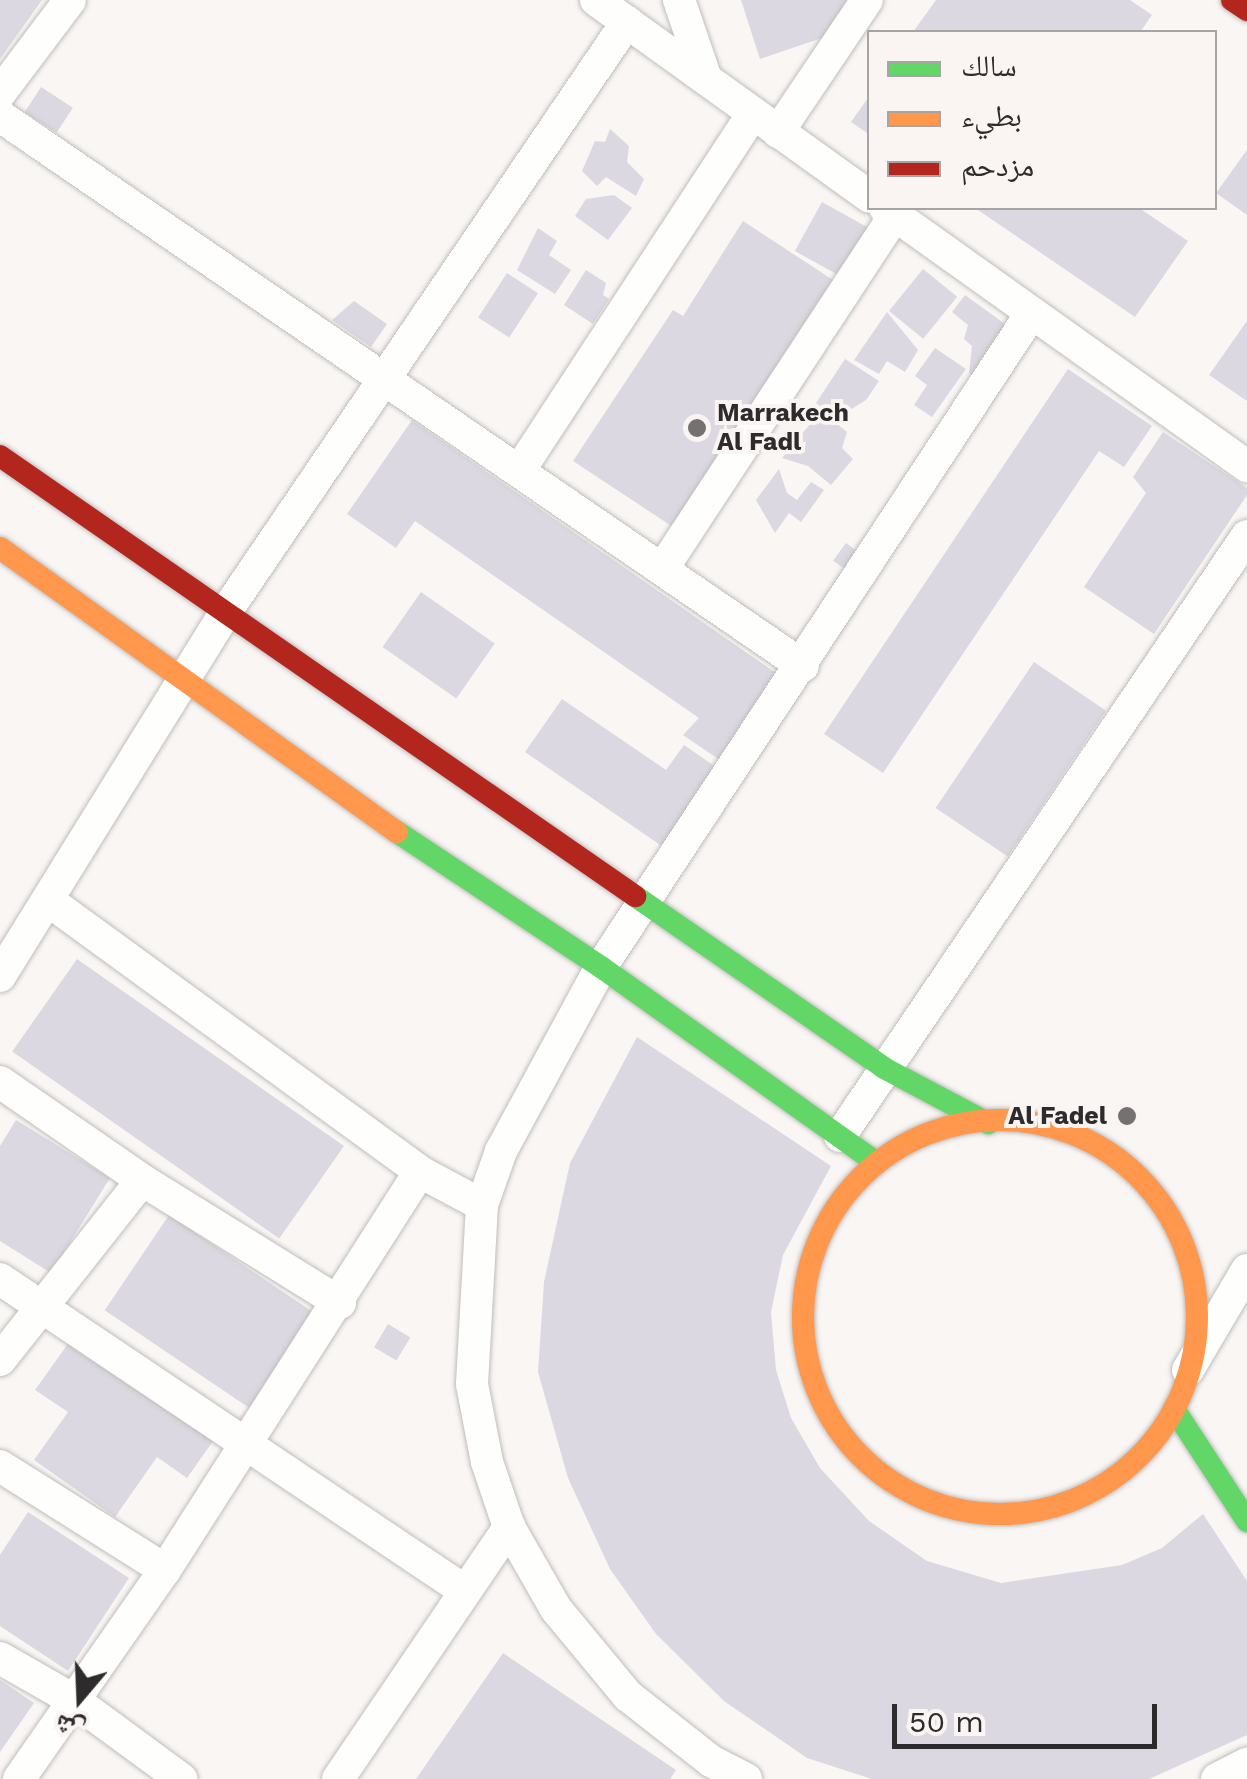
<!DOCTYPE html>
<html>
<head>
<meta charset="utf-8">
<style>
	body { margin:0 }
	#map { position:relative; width:1247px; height:1779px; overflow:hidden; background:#f9f6f4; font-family:"Work Sans","Noto Naskh Arabic",sans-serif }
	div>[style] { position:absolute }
	.building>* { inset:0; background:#dbd8e1; transform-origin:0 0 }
	.roads { filter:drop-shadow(0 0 2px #c0bdbc) drop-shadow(0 0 2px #c0bdbc) }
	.street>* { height:32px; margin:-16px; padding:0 16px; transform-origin:16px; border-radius:16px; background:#fefefd }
	.fast>* { height:22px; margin:-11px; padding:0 11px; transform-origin:11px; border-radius:11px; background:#63d668 }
	.slow>* { height:22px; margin:-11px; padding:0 11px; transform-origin:11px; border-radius:11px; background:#ff974d }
	.slow>.ring { margin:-11px; padding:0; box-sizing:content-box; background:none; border:22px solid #ff974d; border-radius:50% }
	.jam>* { height:22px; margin:-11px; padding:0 11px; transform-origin:11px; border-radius:11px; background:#b3261e }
	.dots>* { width:28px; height:28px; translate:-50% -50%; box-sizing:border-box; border:5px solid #faf5f3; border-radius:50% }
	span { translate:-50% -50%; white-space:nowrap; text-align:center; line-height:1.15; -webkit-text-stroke:8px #faf5f3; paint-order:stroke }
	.poi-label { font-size:25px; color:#2d2b2b; font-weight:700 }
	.left { translate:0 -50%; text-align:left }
	.right { translate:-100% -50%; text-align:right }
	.legend { position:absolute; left:867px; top:30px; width:350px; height:180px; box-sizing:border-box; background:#faf5f3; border:2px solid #a8a4a3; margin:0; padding:12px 18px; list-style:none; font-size:30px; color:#2d2b2b }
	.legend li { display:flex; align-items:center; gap:20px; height:50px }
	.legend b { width:50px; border:2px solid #a8a4a3 }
	.north { position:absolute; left:30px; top:1649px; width:100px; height:100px; -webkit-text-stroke:8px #faf5f3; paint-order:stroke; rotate:199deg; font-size:28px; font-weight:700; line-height:40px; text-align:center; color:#2d2b2b }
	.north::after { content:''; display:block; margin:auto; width:35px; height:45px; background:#2d2b2b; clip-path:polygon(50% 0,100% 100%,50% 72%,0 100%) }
	.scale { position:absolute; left:892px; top:1704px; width:265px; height:45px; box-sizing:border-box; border:5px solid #2d2b2b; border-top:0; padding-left:12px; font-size:30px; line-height:35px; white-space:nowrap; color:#2d2b2b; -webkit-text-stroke:8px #faf5f3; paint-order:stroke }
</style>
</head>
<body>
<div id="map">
	<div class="building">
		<div style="clip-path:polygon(0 0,42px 0,0 59px)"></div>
		<div style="clip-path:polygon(741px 0,851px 0,825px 37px,760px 59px)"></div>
		<div style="clip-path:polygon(936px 0,1130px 0,1152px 15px,1140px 32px,913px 32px)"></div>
		<div style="left:41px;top:87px;width:38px;height:30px;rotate:33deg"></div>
		<div style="clip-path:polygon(870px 95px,870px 135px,851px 122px)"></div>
		<div style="clip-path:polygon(610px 129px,629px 146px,627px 162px,644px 179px,636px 196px,606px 177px,597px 186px,582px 171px,595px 141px,605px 142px)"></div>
		<div style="clip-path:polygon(1247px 150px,1247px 215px,1216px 193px)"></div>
		<div style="clip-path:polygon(614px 195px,632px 208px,608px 240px,575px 216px,586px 199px)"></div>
		<div style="left:822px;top:202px;width:53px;height:56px;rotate:29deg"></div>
		<div style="clip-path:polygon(975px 208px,1139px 208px,1188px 241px,1135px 317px)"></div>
		<div style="clip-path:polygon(743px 221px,836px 282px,673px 527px,573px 461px,673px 310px,683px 316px)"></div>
		<div style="clip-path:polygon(538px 228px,557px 241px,549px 255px,571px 270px,555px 294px,517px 270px)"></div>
		<div style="left:923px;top:269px;width:44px;height:54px;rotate:39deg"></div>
		<div style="clip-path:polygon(586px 270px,606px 283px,603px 295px,609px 299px,593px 324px,564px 305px)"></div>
		<div style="left:507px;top:273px;width:37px;height:53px;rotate:33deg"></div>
		<div style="clip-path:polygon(965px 295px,1012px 329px,976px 378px,969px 373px,972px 346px,964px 339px,968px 325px,952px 312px)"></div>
		<div style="clip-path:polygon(354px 301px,387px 324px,371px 347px,332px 320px)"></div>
		<div style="clip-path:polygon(887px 312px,918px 350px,905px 372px,887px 361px,879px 374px,854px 360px)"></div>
		<div style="clip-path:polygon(1247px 321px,1247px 401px,1209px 375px)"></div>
		<div style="clip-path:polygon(935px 348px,966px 369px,932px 417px,914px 405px,927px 385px,915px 376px)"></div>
		<div style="clip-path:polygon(845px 359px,879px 381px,866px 400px,837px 418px,816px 403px)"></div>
		<div style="clip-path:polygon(1068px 369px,1152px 426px,1124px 467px,1099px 451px,883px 773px,824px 734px)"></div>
		<div style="clip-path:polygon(821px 411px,847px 432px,842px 448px,853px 459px,831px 485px,808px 466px,782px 458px)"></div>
		<div style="clip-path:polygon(412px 420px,786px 680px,727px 765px,683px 735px,699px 718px,415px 521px,396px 548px,347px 514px)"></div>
		<div style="clip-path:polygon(1163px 432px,1247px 488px,1247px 495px,1154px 634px,1084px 587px,1146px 493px,1133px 477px)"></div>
		<div style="clip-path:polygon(779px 469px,787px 493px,797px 500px,811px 482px,824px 490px,801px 522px,789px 513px,775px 533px,756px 500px)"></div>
		<div style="left:846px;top:543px;width:17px;height:22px;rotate:36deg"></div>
		<div style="left:421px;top:592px;width:90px;height:67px;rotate:35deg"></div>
		<div style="left:1034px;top:662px;width:87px;height:176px;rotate:34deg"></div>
		<div style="clip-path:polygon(562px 699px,666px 770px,684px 745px,723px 772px,669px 851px,525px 752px)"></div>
		<div style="left:77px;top:959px;width:326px;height:113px;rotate:35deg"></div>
		<div style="clip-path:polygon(637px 1037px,831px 1166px,783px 1255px,771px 1312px,776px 1370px,791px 1418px,820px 1468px,869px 1521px,927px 1561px,1001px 1583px,1122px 1565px,1162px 1548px,1203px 1514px,1247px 1581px,1247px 1735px,1149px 1779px,872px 1779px,807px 1758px,724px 1701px,656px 1634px,610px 1569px,568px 1478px,538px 1372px,544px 1282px,570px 1163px)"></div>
		<div style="clip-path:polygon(16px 1120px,110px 1178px,51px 1273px,0 1241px,0 1146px)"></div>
		<div style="left:169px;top:1215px;width:174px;height:115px;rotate:34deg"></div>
		<div style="left:388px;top:1324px;width:26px;height:27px;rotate:31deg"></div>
		<div style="clip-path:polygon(70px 1341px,213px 1441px,187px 1478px,157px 1457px,115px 1517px,34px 1460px,68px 1412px,35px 1390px)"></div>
		<div style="clip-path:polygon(28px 1512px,129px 1578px,68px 1671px,0 1626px,0 1555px)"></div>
		<div style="clip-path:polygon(503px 1653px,676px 1770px,670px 1779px,416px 1779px)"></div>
		<div style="clip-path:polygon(0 1680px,34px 1703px,0 1752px)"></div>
	</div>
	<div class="roads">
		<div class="street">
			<div style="left:596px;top:0;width:337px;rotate:35.7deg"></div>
			<div style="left:679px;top:0;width:83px;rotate:71.1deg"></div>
			<div style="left:0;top:93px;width:116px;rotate:-53deg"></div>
			<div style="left:0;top:116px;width:973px;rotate:34.41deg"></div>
			<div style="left:778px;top:132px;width:159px;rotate:-56deg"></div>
			<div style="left:885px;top:208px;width:445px;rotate:35.5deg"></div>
			<div style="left:519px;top:471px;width:427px;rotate:-56.8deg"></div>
			<div style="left:663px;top:568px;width:422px;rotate:-56.7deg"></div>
			<div style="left:49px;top:901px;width:459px;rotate:36.1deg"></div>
			<div style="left:420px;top:1172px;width:70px;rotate:28deg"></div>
			<div style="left:0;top:976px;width:427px;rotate:-58.2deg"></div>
			<div style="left:225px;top:613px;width:715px;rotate:-55.78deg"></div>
			<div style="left:0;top:1082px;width:173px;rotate:34.6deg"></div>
			<div style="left:142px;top:1180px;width:233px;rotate:31.8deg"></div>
			<div style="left:840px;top:1136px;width:725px;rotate:-55.85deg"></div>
			<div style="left:0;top:1279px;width:560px;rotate:33.86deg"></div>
			<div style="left:0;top:1360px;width:229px;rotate:-51.7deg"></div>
			<div style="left:1188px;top:1370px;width:116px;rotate:-59.5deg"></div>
			<div style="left:0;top:1466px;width:195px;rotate:32.2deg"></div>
			<div style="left:0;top:1658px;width:86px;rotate:29.8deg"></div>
			<div style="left:75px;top:1701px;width:132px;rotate:36.3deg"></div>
			<div style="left:19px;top:1779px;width:255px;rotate:-55.1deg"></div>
			<div style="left:165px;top:1570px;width:473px;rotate:-57.4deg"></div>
			<div style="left:338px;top:1779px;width:305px;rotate:-55.8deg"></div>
			<div style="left:746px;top:1779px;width:39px;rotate:-153deg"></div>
			<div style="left:711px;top:1761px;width:105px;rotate:-141.9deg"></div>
			<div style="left:628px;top:1696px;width:113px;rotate:-129.6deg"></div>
			<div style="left:556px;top:1609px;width:95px;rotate:-119.8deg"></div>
			<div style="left:509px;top:1527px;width:69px;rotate:-108.7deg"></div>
			<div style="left:487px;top:1462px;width:79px;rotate:-100.9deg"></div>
			<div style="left:472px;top:1384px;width:179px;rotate:-86.8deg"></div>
			<div style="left:482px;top:1205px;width:57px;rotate:-70.6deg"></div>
			<div style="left:501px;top:1151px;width:209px;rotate:-61.5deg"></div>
			<div style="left:601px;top:967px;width:782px;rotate:-56.64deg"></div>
			<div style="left:1217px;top:1779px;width:34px;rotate:-27deg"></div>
		</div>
		<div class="fast">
			<div style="left:397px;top:832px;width:245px;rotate:33.5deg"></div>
			<div style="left:601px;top:967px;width:335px;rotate:35.4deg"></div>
			<div style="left:635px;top:896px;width:303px;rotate:34.6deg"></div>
			<div style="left:884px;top:1068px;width:118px;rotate:27.9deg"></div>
			<div style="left:1174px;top:1409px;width:134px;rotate:56.9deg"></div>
		</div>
		<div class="slow">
			<div style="left:0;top:548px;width:488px;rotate:35.6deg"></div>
			<div class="ring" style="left:803px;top:1120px;width:372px;height:372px"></div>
		</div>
		<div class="jam">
			<div style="left:1232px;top:0;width:18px;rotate:34deg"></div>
			<div style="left:0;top:456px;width:773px;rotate:34.72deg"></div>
		</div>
	</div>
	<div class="dots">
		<div style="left:697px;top:428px;background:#747271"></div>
		<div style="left:1127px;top:1116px;background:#747271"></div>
	</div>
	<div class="poi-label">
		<span class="left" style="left:717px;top:428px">Marrakech<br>Al Fadl</span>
		<span class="right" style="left:1107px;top:1116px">Al Fadel</span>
	</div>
	<ul class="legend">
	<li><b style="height:12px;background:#63d668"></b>سالك</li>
	<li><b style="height:12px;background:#ff974d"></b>بطيء</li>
	<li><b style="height:12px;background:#b3261e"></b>مزدحم</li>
	</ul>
	<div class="north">ش</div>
	<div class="scale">50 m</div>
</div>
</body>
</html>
